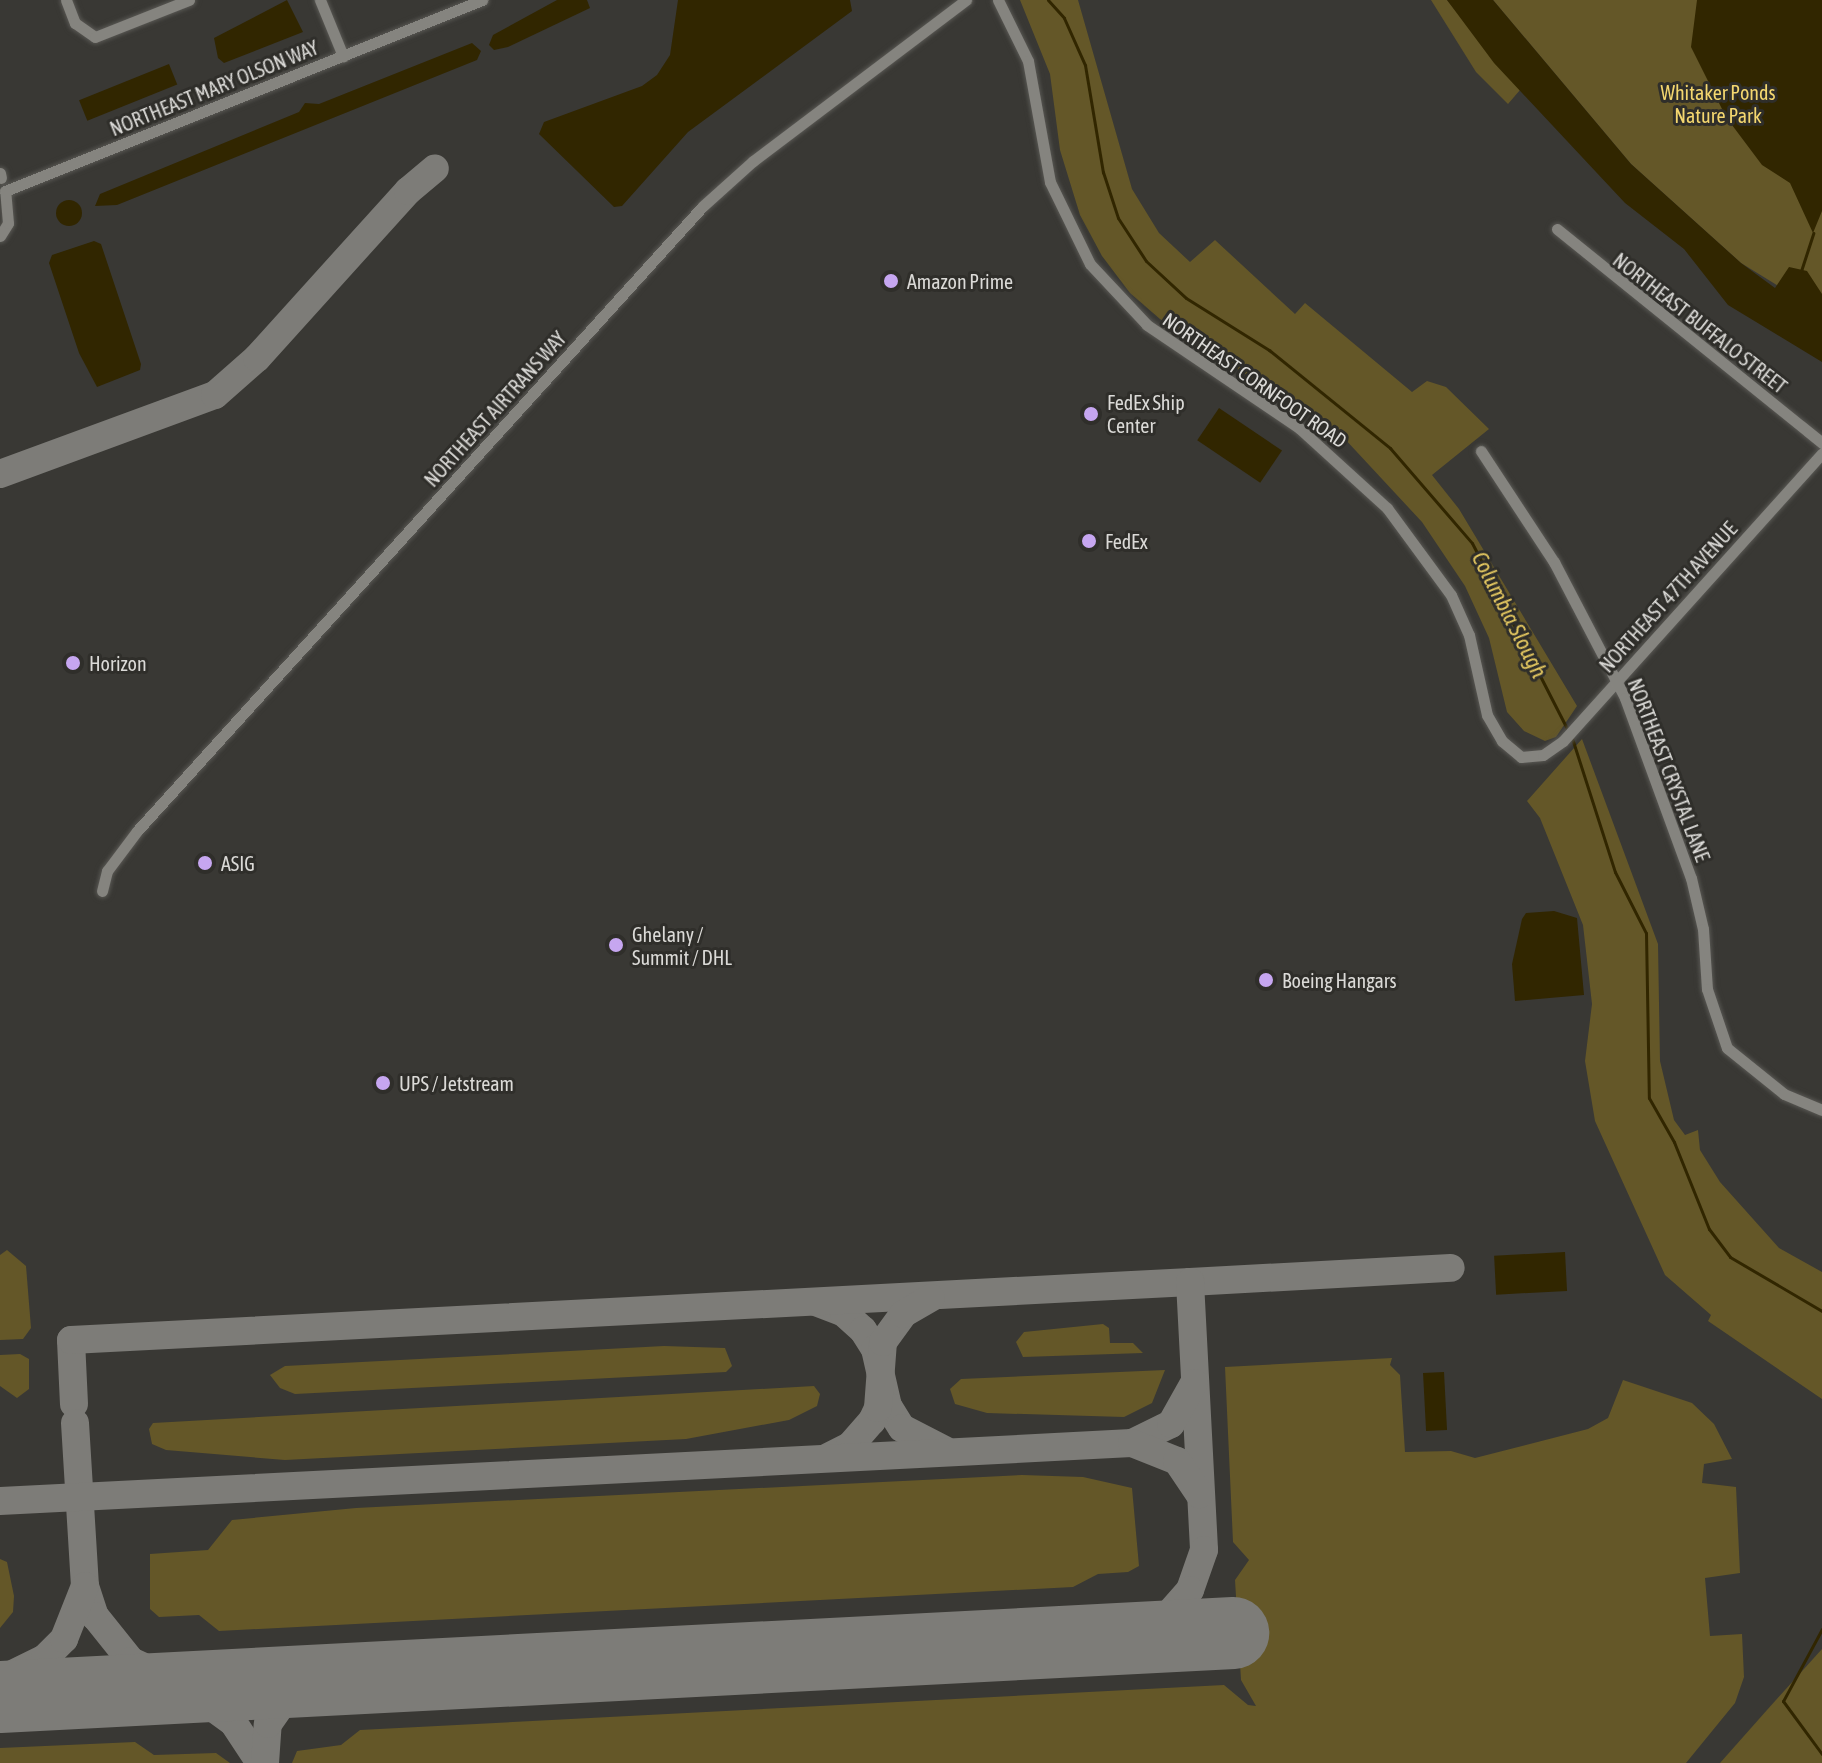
<!DOCTYPE html>
<html>
<head>
<meta charset="utf-8">
<style>
	body { margin:0 }
	#map { position:relative; width:1822px; height:1763px; overflow:hidden; background:#393834; font-family:"Asap Condensed",sans-serif }
	div>[style] { position:absolute }
	.green>* { inset:0; background:#645728 }
	.water>* { inset:0; background:#312600; transform-origin:0 0 }
	.round { border-radius:50% }
	.stream>* { height:3px; margin:-1.5px; padding:0 1.5px; transform-origin:1.5px; border-radius:1.5px; background:#312600 }
	.taxiway>* { height:28px; margin:-14px; padding:0 14px; transform-origin:14px; border-radius:14px; background:#7d7c78 }
	.runway>* { height:72px; margin:-36px; padding:0 36px; transform-origin:36px; border-radius:36px; background:#7d7c78 }
	.roads { filter:drop-shadow(0 0 2px #585753) drop-shadow(0 0 2px #585753) }
	.minor>* { height:11px; margin:-5.5px; padding:0 5.5px; transform-origin:5.5px; border-radius:5.5px; background:#85847f }
	.dots>* { width:22px; height:22px; translate:-50% -50%; box-sizing:border-box; border:4px solid #2f2e2a; border-radius:50% }
	span { translate:-50% -50%; white-space:nowrap; text-align:center; line-height:1.15; -webkit-text-stroke:6px #2f2e2a; paint-order:stroke }
	.street-label { font-size:20px; color:#dbdad7 }
	.park-label { font-size:20px; color:#f4d76f }
	.poi-label { font-size:20px; color:#dbdad7 }
	.left { translate:0 -50%; text-align:left }
	.water-label { font-size:22px; color:#e7ca61; font-style:italic }
</style>
</head>
<body>
<div id="map">
	<div class="green">
		<div style="clip-path:polygon(1020px 0,1078px 0,1132px 189px,1159px 233px,1190px 262px,1215px 240px,1295px 314px,1305px 303px,1412px 392px,1427px 381px,1446px 387px,1489px 429px,1432px 475px,1459px 509px,1577px 706px,1556px 737px,1545px 741px,1524px 731px,1507px 712px,1489px 638px,1465px 586px,1422px 522px,1343px 437px,1160px 319px,1130px 293px,1102px 256px,1080px 215px,1060px 150px,1050px 74px)"></div>
		<div style="clip-path:polygon(1431px 0,1447px 0,1520px 90px,1508px 104px,1476px 72px)"></div>
		<div style="clip-path:polygon(1493px 0,1822px 0,1822px 313px,1741px 263px,1631px 164px)"></div>
		<div style="clip-path:polygon(1582px 739px,1658px 944px,1660px 1061px,1674px 1120px,1685px 1135px,1698px 1130px,1700px 1150px,1720px 1182px,1779px 1248px,1822px 1272px,1822px 1399px,1708px 1321px,1711px 1315px,1665px 1275px,1595px 1121px,1585px 1061px,1592px 1004px,1583px 925px,1540px 818px,1527px 801px)"></div>
		<div style="clip-path:polygon(7px 1250px,26px 1266px,31px 1328px,23px 1339px,0 1340px,0 1255px)"></div>
		<div style="clip-path:polygon(1103px 1324px,1109px 1328px,1110px 1343px,1133px 1343px,1143px 1353px,1023px 1357px,1016px 1342px,1024px 1332px)"></div>
		<div style="clip-path:polygon(664px 1346px,725px 1348px,732px 1366px,726px 1372px,295px 1394px,280px 1388px,270px 1375px,285px 1366px)"></div>
		<div style="clip-path:polygon(20px 1354px,29px 1359px,29px 1389px,17px 1398px,0 1386px,0 1355px)"></div>
		<div style="clip-path:polygon(1392px 1358px,1390px 1365px,1400px 1375px,1405px 1452px,1451px 1451px,1475px 1458px,1588px 1429px,1608px 1418px,1623px 1380px,1692px 1403px,1714px 1424px,1732px 1459px,1704px 1464px,1702px 1483px,1736px 1487px,1740px 1573px,1705px 1578px,1710px 1636px,1742px 1634px,1744px 1677px,1735px 1703px,1686px 1763px,292px 1763px,297px 1751px,341px 1745px,360px 1730px,1224px 1685px,1248px 1705px,1256px 1706px,1241px 1680px,1235px 1580px,1249px 1560px,1233px 1542px,1225px 1367px)"></div>
		<div style="clip-path:polygon(1165px 1370px,1152px 1403px,1124px 1417px,987px 1413px,955px 1404px,950px 1389px,961px 1379px)"></div>
		<div style="clip-path:polygon(814px 1386px,820px 1394px,817px 1406px,789px 1420px,686px 1439px,285px 1460px,166px 1450px,152px 1444px,149px 1429px,153px 1423px)"></div>
		<div style="clip-path:polygon(1022px 1475px,1083px 1477px,1132px 1488px,1139px 1566px,1128px 1572px,1098px 1574px,1073px 1587px,219px 1631px,199px 1615px,159px 1617px,150px 1609px,150px 1554px,208px 1550px,232px 1520px,356px 1508px)"></div>
		<div style="clip-path:polygon(0 1559px,7px 1562px,14px 1596px,13px 1612px,0 1628px)"></div>
		<div style="clip-path:polygon(1822px 1649px,1822px 1763px,1720px 1763px,1767px 1710px)"></div>
		<div style="clip-path:polygon(135px 1742px,154px 1755px,216px 1753px,230px 1763px,0 1763px,0 1748px)"></div>
	</div>
	<div class="water">
		<div style="clip-path:polygon(287px 0,303px 32px,224px 63px,218px 58px,214px 38px)"></div>
		<div style="clip-path:polygon(557px 0,587px 0,590px 8px,508px 47px,494px 50px,489px 45px,493px 35px)"></div>
		<div style="clip-path:polygon(678px 0,850px 0,852px 11px,688px 132px,622px 206px,614px 207px,539px 134px,544px 122px,642px 86px,657px 75px,670px 55px)"></div>
		<div style="clip-path:polygon(1447px 0,1493px 0,1631px 164px,1741px 263px,1775px 288px,1789px 267px,1807px 271px,1822px 294px,1822px 362px,1728px 305px,1684px 249px,1625px 203px,1494px 63px)"></div>
		<div style="clip-path:polygon(1697px 0,1822px 0,1822px 211px,1813px 233px,1790px 183px,1762px 165px,1726px 117px,1691px 47px)"></div>
		<div style="clip-path:polygon(472px 43px,481px 51px,477px 60px,117px 205px,95px 206px,100px 194px,299px 112px,305px 103px,319px 104px)"></div>
		<div style="left:169px;top:64px;width:22px;height:97px;rotate:68deg"></div>
		<div class="round" style="left:56px;top:200px;width:26px;height:26px"></div>
		<div style="clip-path:polygon(94px 241px,101px 244px,141px 364px,140px 370px,97px 387px,79px 353px,49px 263px,52px 255px)"></div>
		<div style="left:1219px;top:408px;width:76px;height:39px;rotate:34deg"></div>
		<div style="clip-path:polygon(1554px 911px,1577px 918px,1584px 995px,1515px 1001px,1512px 964px,1522px 919px,1526px 913px)"></div>
		<div style="left:1565px;top:1252px;width:39px;height:71px;rotate:87deg"></div>
		<div style="left:1444px;top:1372px;width:58px;height:21px;rotate:87deg"></div>
	</div>
	<div class="stream">
		<div style="left:1048px;top:0;width:24px;rotate:48deg"></div>
		<div style="left:1064px;top:18px;width:51px;rotate:65.9deg"></div>
		<div style="left:1085px;top:65px;width:109px;rotate:80.5deg"></div>
		<div style="left:1103px;top:172px;width:48px;rotate:71.9deg"></div>
		<div style="left:1118px;top:218px;width:51px;rotate:56.9deg"></div>
		<div style="left:1146px;top:261px;width:54px;rotate:42.8deg"></div>
		<div style="left:1186px;top:298px;width:98px;rotate:32.1deg"></div>
		<div style="left:1269px;top:350px;width:156px;rotate:39deg"></div>
		<div style="left:1390px;top:448px;width:125px;rotate:49.2deg"></div>
		<div style="left:1472px;top:543px;width:209px;rotate:62.9deg"></div>
		<div style="left:1801px;top:271px;width:40px;rotate:-72deg"></div>
		<div style="left:1571px;top:735px;width:144px;rotate:72.2deg"></div>
		<div style="left:1615px;top:872px;width:68px;rotate:63.1deg"></div>
		<div style="left:1646px;top:933px;width:165px;rotate:89deg"></div>
		<div style="left:1649px;top:1098px;width:51px;rotate:60.4deg"></div>
		<div style="left:1674px;top:1142px;width:94px;rotate:68.1deg"></div>
		<div style="left:1709px;top:1229px;width:35px;rotate:53deg"></div>
		<div style="left:1730px;top:1257px;width:107px;rotate:30.4deg"></div>
		<div style="left:1822px;top:1629px;width:82px;rotate:118.4deg"></div>
		<div style="left:1783px;top:1701px;width:66px;rotate:53.7deg"></div>
	</div>
	<div class="taxiway">
		<div style="left:0;top:474px;width:229px;rotate:-20.2deg"></div>
		<div style="left:215px;top:395px;width:56px;rotate:-41.4deg"></div>
		<div style="left:257px;top:358px;width:225px;rotate:-47.9deg"></div>
		<div style="left:408px;top:191px;width:35px;rotate:-40deg"></div>
		<div style="left:1190px;top:1282px;width:261px;rotate:-3.1deg"></div>
		<div style="left:818px;top:1303px;width:28px;rotate:21deg"></div>
		<div style="left:844px;top:1313px;width:25px;rotate:42deg"></div>
		<div style="left:863px;top:1330px;width:22px;rotate:58deg"></div>
		<div style="left:875px;top:1349px;width:58px;rotate:77.2deg"></div>
		<div style="left:888px;top:1406px;width:26px;rotate:58deg"></div>
		<div style="left:902px;top:1428px;width:48px;rotate:27.1deg"></div>
		<div style="left:74px;top:1404px;width:64px;rotate:-92.7deg"></div>
		<div style="left:71px;top:1340px;width:1121px;rotate:-2.97deg"></div>
		<div style="left:1190px;top:1282px;width:268px;rotate:87deg"></div>
		<div style="left:1204px;top:1550px;width:42px;rotate:109.3deg"></div>
		<div style="left:1190px;top:1590px;width:45px;rotate:131.4deg"></div>
		<div style="left:1160px;top:1624px;width:27px;rotate:149deg"></div>
		<div style="left:75px;top:1423px;width:163px;rotate:86.5deg"></div>
		<div style="left:85px;top:1586px;width:32px;rotate:72deg"></div>
		<div style="left:95px;top:1616px;width:58px;rotate:51.3deg"></div>
		<div style="left:131px;top:1661px;width:47px;rotate:24.9deg"></div>
		<div style="left:174px;top:1681px;width:30px;rotate:9deg"></div>
		<div style="left:1132px;top:1443px;width:43px;rotate:-26deg"></div>
		<div style="left:1171px;top:1424px;width:47px;rotate:-60.7deg"></div>
		<div style="left:828px;top:1457px;width:25px;rotate:-27deg"></div>
		<div style="left:850px;top:1446px;width:33px;rotate:-49deg"></div>
		<div style="left:872px;top:1421px;width:14px;rotate:-65deg"></div>
		<div style="left:878px;top:1408px;width:66px;rotate:-85.7deg"></div>
		<div style="left:883px;top:1342px;width:34px;rotate:-54deg"></div>
		<div style="left:903px;top:1314px;width:32px;rotate:-30deg"></div>
		<div style="left:0;top:1501px;width:1133px;rotate:-2.93deg"></div>
		<div style="left:1132px;top:1443px;width:48px;rotate:21.8deg"></div>
		<div style="left:1177px;top:1461px;width:40px;rotate:56deg"></div>
		<div style="left:0;top:1680px;width:50px;rotate:-26.1deg"></div>
		<div style="left:45px;top:1658px;width:27px;rotate:-45deg"></div>
		<div style="left:64px;top:1639px;width:57px;rotate:-68.4deg"></div>
		<div style="left:176px;top:1692px;width:31px;rotate:19deg"></div>
		<div style="left:205px;top:1702px;width:34px;rotate:36deg"></div>
		<div style="left:233px;top:1722px;width:49px;rotate:56.6deg"></div>
		<div style="left:265px;top:1763px;width:39px;rotate:-86deg"></div>
		<div style="left:268px;top:1724px;width:28px;rotate:-55deg"></div>
		<div style="left:284px;top:1701px;width:38px;rotate:-32deg"></div>
	</div>
	<div class="runway">
		<div style="left:0;top:1697px;width:1235px;rotate:-2.97deg"></div>
	</div>
	<div class="roads">
		<div class="minor">
			<div style="left:66px;top:0;width:25px;rotate:69deg"></div>
			<div style="left:75px;top:23px;width:24px;rotate:35deg"></div>
			<div style="left:95px;top:37px;width:101px;rotate:-21.5deg"></div>
			<div style="left:320px;top:0;width:61px;rotate:67.7deg"></div>
			<div style="left:998px;top:0;width:68px;rotate:63.8deg"></div>
			<div style="left:1028px;top:61px;width:123px;rotate:79.7deg"></div>
			<div style="left:1050px;top:182px;width:91px;rotate:64deg"></div>
			<div style="left:1090px;top:264px;width:83px;rotate:46.9deg"></div>
			<div style="left:1147px;top:325px;width:184px;rotate:34.1deg"></div>
			<div style="left:1299px;top:428px;width:119px;rotate:42.3deg"></div>
			<div style="left:1387px;top:508px;width:108px;rotate:53.7deg"></div>
			<div style="left:1451px;top:595px;width:44px;rotate:65.8deg"></div>
			<div style="left:1469px;top:635px;width:82px;rotate:77.3deg"></div>
			<div style="left:1487px;top:715px;width:30px;rotate:60deg"></div>
			<div style="left:1502px;top:741px;width:25px;rotate:40deg"></div>
			<div style="left:1521px;top:757px;width:22px;rotate:-5deg"></div>
			<div style="left:1543px;top:755px;width:24px;rotate:-35deg"></div>
			<div style="left:1563px;top:741px;width:387px;rotate:-48deg"></div>
			<div style="left:0;top:173px;width:5px;rotate:79deg"></div>
			<div style="left:1557px;top:229px;width:341px;rotate:38.9deg"></div>
			<div style="left:0;top:236px;width:15px;rotate:-58deg"></div>
			<div style="left:8px;top:223px;width:32px;rotate:-95deg"></div>
			<div style="left:5px;top:191px;width:514px;rotate:-21.82deg"></div>
			<div style="left:1481px;top:451px;width:133px;rotate:56.7deg"></div>
			<div style="left:1554px;top:562px;width:153px;rotate:62.4deg"></div>
			<div style="left:1625px;top:698px;width:192px;rotate:69.9deg"></div>
			<div style="left:1691px;top:878px;width:52px;rotate:76.8deg"></div>
			<div style="left:1703px;top:929px;width:60px;rotate:86.2deg"></div>
			<div style="left:1707px;top:989px;width:62px;rotate:71.3deg"></div>
			<div style="left:1727px;top:1048px;width:73px;rotate:38.9deg"></div>
			<div style="left:1784px;top:1094px;width:41px;rotate:22.8deg"></div>
			<div style="left:102px;top:891px;width:21px;rotate:-76deg"></div>
			<div style="left:107px;top:871px;width:50px;rotate:-53.1deg"></div>
			<div style="left:137px;top:831px;width:843px;rotate:-47.84deg"></div>
			<div style="left:703px;top:206px;width:67px;rotate:-42deg"></div>
			<div style="left:753px;top:161px;width:267px;rotate:-37.1deg"></div>
		</div>
	</div>
	<div class="dots">
		<div style="left:891px;top:281px;background:#c6a6f0"></div>
		<div style="left:1091px;top:414px;background:#c6a6f0"></div>
		<div style="left:1089px;top:541px;background:#c6a6f0"></div>
		<div style="left:73px;top:663px;background:#c6a6f0"></div>
		<div style="left:205px;top:863px;background:#c6a6f0"></div>
		<div style="left:616px;top:945px;background:#c6a6f0"></div>
		<div style="left:1266px;top:980px;background:#c6a6f0"></div>
		<div style="left:383px;top:1083px;background:#c6a6f0"></div>
	</div>
	<div class="street-label">
		<span style="left:214px;top:88px;rotate:-22deg">NORTHEAST MARY OLSON WAY</span>
		<span style="left:1700px;top:323px;rotate:38deg">NORTHEAST BUFFALO STREET</span>
		<span style="left:1255px;top:380px;rotate:35deg">NORTHEAST CORNFOOT ROAD</span>
		<span style="left:495px;top:409px;rotate:-48deg">NORTHEAST AIRTRANS WAY</span>
		<span style="left:1668px;top:597px;rotate:-48deg">NORTHEAST 47TH AVENUE</span>
		<span style="left:1669px;top:770px;rotate:69deg">NORTHEAST CRYSTAL LANE</span>
	</div>
	<div class="park-label">
		<span style="left:1718px;top:104px">Whitaker Ponds<br>Nature Park</span>
	</div>
	<div class="poi-label">
		<span class="left" style="left:907px;top:281px">Amazon Prime</span>
		<span class="left" style="left:1107px;top:414px">FedEx Ship<br>Center</span>
		<span class="left" style="left:1105px;top:541px">FedEx</span>
		<span class="left" style="left:89px;top:663px">Horizon</span>
		<span class="left" style="left:221px;top:863px">ASIG</span>
		<span class="left" style="left:632px;top:946px">Ghelany /<br>Summit / DHL</span>
		<span class="left" style="left:1282px;top:980px">Boeing Hangars</span>
		<span class="left" style="left:399px;top:1083px">UPS / Jetstream</span>
	</div>
	<div class="water-label">
		<span style="left:1509px;top:615px;rotate:63deg">Columbia Slough</span>
	</div>
</div>
</body>
</html>
